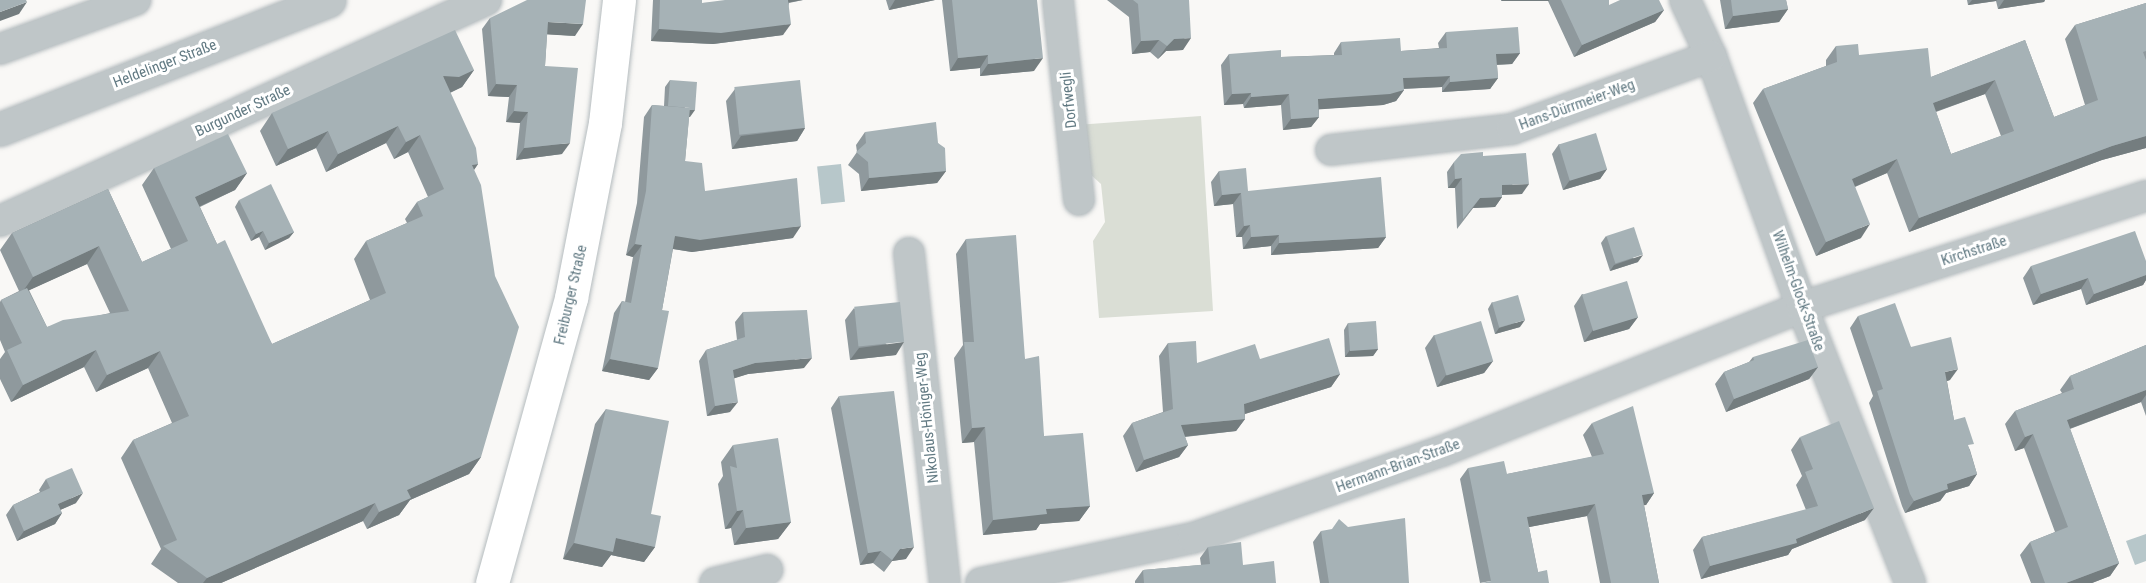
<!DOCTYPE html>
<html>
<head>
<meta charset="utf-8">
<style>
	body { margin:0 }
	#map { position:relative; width:2146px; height:583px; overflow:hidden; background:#f9f8f6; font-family:"Roboto Condensed",sans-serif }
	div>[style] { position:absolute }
	.green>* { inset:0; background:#daded5 }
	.water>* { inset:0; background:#b7c7ca; transform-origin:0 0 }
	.roads { filter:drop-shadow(0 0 2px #b4bbbe) drop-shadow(0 0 2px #b4bbbe) }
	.minor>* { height:30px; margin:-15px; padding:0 15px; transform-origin:15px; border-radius:15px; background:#bfc6c8 }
	.tertiary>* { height:33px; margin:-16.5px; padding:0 16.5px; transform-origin:16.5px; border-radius:16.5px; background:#bfc6c8 }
	.primary>* { height:33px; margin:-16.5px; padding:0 16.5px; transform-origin:16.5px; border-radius:16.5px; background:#fff }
	.wall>* { inset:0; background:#8f999d }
	.shaded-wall>* { inset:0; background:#747d7f; transform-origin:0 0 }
	.building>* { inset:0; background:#a6b2b6; transform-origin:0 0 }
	span { translate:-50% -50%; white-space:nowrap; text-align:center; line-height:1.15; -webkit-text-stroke:6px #fff; paint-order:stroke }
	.street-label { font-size:15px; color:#627a83 }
</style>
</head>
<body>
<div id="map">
	<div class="green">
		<div style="clip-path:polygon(1201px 116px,1213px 311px,1099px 318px,1093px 241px,1105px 222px,1101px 184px,1079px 164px,1076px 125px)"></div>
	</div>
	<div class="water">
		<div style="left:841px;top:164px;width:38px;height:24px;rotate:84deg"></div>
		<div style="clip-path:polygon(2146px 534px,2146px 561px,2135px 565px,2126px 541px)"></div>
	</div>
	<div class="roads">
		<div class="minor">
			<div style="left:1058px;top:0;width:201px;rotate:84deg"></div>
			<div style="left:1685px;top:0;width:62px;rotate:65.1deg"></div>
			<div style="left:1711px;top:56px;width:267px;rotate:70.1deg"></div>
			<div style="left:1802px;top:307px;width:296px;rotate:68.6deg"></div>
			<div style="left:0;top:49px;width:144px;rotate:-19.9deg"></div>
			<div style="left:1331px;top:150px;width:182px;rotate:-6.6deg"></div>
			<div style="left:1512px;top:129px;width:212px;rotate:-20.1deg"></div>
			<div style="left:0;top:221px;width:534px;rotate:-24.45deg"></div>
			<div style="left:909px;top:253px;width:332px;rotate:83.8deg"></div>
			<div style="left:715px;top:583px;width:54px;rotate:-14deg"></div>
			<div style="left:981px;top:583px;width:217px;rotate:-12deg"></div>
			<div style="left:1193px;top:538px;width:264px;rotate:-19.3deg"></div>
			<div style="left:1442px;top:451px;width:388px;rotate:-21.8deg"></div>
			<div style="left:1802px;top:307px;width:361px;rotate:-17.9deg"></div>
		</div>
		<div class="tertiary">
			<div style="left:0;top:129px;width:353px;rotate:-21.4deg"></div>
		</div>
		<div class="primary">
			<div style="left:492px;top:583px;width:296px;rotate:-74.5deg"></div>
			<div style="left:571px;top:298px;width:178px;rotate:-79deg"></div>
			<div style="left:605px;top:123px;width:124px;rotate:-83.5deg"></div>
		</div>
	</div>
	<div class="wall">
		<div style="clip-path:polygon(653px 0,702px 0,702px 3px,803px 0,789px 3px,783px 35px,713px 44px,651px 41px)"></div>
		<div style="clip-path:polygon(886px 0,935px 0,889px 10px)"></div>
		<div style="clip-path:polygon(942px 0,1037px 0,1034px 71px,980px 76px,980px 68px,950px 71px)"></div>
		<div style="clip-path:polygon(1107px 0,1189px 0,1183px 50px,1166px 51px,1158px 59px,1150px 52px,1132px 54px,1129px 17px)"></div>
		<div style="clip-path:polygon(1501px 0,1609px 0,1609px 5px,1664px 10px,1655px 22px,1574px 57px,1548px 1px,1501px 1px)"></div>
		<div style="clip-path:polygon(1720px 0,1786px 0,1788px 9px,1779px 22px,1725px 29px)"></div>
		<div style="clip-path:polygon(1967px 0,2045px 0,2044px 2px,1998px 9px,1996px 1px,1968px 5px)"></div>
		<div style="clip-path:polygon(evenodd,2146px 3px,2146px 148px,2102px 160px,1909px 232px,1887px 173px,1855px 187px,1861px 238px,1816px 256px,1753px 103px,1763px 89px,1826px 66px,1826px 60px,1836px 46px,1859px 55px,1931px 77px,2025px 40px,2054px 117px,2085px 105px,2065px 39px,2075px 25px,2146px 3px,1985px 94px,2001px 136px,1951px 154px,1936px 112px,1985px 94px)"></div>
		<div style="clip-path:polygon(490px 18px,575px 36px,547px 34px,545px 66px,562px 154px,516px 160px,520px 123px,506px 122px,509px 97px,488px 96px,482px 29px)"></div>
		<div style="clip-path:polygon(1446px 32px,1520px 53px,1512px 64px,1497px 65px,1498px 78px,1490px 89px,1442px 92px,1442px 87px,1404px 89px,1404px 90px,1396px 101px,1383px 105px,1319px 109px,1319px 117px,1311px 127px,1283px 130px,1281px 105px,1244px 108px,1243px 104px,1224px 105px,1221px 65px,1229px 54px,1281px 57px,1334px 55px,1334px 53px,1341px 42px,1401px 51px,1439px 48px,1438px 43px)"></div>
		<div style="clip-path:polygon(evenodd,474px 70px,462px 87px,450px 93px,478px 164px,474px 170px,481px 457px,469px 474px,410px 500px,399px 515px,367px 529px,363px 521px,221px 583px,178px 583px,151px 564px,161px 549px,121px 458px,133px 440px,172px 423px,148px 368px,96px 392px,84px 367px,11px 402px,0 379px,0 359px,5px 352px,0 340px,0 302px,1px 300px,19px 291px,0 250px,12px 233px,108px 189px,142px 262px,171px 249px,142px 185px,154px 168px,247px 173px,235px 190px,200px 207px,217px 244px,272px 344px,370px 300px,354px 259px,366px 241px,407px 223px,405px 219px,417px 202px,428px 197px,408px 152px,394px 159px,386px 143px,326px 172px,316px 148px,276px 166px,260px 131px,272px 113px,474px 70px,87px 264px,110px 313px,47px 327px,29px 290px,87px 264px)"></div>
		<div style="clip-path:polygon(670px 80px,690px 117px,689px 117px,685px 161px,705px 191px,793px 238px,692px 252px,673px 249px,662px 310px,658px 368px,649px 380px,602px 371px,614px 313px,622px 301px,625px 302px,633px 257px,626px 255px,637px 203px,644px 117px,652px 105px,664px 106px,665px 87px)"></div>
		<div style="clip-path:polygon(735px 89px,805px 128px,797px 141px,732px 149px,726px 101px)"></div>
		<div style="clip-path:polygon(865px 132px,938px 143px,946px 171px,937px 183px,861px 191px,859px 174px,848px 165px,857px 152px,856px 145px)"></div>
		<div style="clip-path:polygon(1559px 144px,1607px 169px,1600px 179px,1563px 190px,1552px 154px)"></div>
		<div style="clip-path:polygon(1483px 156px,1522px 194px,1502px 195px,1502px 197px,1495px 207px,1473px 208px,1457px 229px,1455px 188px,1448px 188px,1447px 172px,1454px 162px)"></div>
		<div style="clip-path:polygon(1219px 171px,1248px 191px,1386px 237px,1378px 248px,1271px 255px,1271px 246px,1243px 249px,1242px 237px,1236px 237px,1233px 204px,1214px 206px,1211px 182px)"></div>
		<div style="clip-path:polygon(239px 200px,294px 232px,289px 238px,265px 250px,259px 237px,251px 241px,235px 207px)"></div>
		<div style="clip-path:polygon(1606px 236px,1638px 262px,1610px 271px,1601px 243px)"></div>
		<div style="clip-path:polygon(966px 239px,1025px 359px,1044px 436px,1090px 506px,1079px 521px,1040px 524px,1036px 530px,983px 535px,974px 442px,962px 443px,954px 358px,963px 345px,956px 254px)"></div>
		<div style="clip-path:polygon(2146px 261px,2146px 280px,2143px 285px,2086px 305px,2081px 289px,2033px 305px,2023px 278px,2031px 266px)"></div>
		<div style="clip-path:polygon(1582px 294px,1638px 317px,1629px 329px,1584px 342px,1574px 306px)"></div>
		<div style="clip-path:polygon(1492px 302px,1520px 327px,1495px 334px,1488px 309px)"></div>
		<div style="clip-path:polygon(854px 308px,896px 355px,850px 360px,845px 320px)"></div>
		<div style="clip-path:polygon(743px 312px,804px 368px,748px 374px,734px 378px,730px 412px,707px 416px,699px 361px,706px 350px,737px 340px,735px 322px)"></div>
		<div style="clip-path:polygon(1858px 316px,1911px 347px,1950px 380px,1947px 381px,1954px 420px,1970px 450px,1977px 474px,1969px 486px,1946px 493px,1940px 501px,1905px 513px,1902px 506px,1869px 403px,1873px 396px,1850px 328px)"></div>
		<div style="clip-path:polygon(1348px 323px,1378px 349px,1373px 356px,1345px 357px,1344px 330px)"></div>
		<div style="clip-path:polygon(1434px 335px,1493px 361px,1484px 373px,1437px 387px,1425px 348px)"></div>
		<div style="clip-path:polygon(1168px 343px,1197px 363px,1260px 359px,1340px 374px,1331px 387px,1245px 414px,1245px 419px,1236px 431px,1185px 437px,1188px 445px,1179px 457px,1136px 472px,1123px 436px,1132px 423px,1163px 412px,1159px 356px)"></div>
		<div style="clip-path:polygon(2146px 345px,2146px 416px,2141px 402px,2070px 429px,2119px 563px,2110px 576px,2092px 583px,2031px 583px,2020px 555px,2030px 542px,2055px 532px,2024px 448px,2015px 451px,2005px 424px,2015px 411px,2062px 393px,2060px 390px,2070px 376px)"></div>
		<div style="clip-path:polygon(1753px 357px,1818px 367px,1809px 379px,1726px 412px,1715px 384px,1724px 372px,1749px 362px)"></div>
		<div style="clip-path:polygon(839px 396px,906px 559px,892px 561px,884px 572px,873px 563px,860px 565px,831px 408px)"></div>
		<div style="clip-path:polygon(606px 409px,651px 514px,655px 547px,644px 562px,611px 555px,602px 567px,563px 559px,595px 424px)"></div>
		<div style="clip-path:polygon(1592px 423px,1654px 493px,1646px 505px,1644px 505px,1659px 583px,1600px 583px,1587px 516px,1529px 527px,1538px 572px,1480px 583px,1460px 479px,1468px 468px,1507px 474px,1592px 457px,1583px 435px)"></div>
		<div style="clip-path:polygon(1800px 437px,1865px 520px,1792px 549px,1788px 555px,1701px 579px,1693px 550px,1702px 537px,1806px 510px,1796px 485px,1802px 476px,1791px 450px)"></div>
		<div style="clip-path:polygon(733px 445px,791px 522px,778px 539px,734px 545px,731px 528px,725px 529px,718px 484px,723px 476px,721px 462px)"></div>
		<div style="clip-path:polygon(46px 479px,76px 503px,60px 510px,62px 513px,55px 524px,17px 541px,6px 515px,13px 505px,40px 492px,39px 490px)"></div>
		<div style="clip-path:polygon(1321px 531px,1409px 583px,1320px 583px,1313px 542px)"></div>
		<div style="clip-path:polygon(1208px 547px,1276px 583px,1135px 583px,1135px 581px,1143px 570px,1201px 565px,1200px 558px)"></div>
	</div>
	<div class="shaded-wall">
		<div style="clip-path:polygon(782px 0,803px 0,780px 4px)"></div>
		<div style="clip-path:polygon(895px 0,935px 0,889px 10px)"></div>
		<div style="left:1502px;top:0;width:47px;height:1px"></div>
		<div style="clip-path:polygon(1972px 0,1997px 0,1996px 1px,1968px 5px)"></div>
		<div style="clip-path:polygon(2004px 0,2045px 0,2044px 2px,1998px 9px)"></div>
		<div style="clip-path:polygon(27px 2px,19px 14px,0 21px,0 12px)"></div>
		<div style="clip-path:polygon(1788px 9px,1779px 22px,1725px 29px,1733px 16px)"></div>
		<div style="clip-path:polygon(1664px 10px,1655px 22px,1574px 57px,1582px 45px)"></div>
		<div style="clip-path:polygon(548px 22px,583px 24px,575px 36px,540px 34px)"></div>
		<div style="clip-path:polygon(791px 24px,783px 35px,713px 44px,651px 41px,659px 29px)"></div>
		<div style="clip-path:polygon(1191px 38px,1183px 50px,1166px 51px,1158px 59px,1167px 46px,1174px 39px)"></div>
		<div style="clip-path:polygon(1159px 40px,1150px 52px,1132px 54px,1141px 41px)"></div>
		<div style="clip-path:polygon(1520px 53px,1512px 64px,1488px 65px,1496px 54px)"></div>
		<div style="clip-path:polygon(988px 55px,980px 68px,950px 71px,958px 58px)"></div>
		<div style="clip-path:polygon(1043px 58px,1034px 71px,980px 76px,988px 64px)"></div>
		<div style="clip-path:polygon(474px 70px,462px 87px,447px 94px,443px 76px)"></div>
		<div style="clip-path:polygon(1450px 76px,1442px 87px,1396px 89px,1403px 78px)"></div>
		<div style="clip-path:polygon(1498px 78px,1490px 89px,1442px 92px,1450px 82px)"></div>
		<div style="clip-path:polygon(1995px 80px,1985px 94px,1923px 116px,1933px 103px)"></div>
		<div style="clip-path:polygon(496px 84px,517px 85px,509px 97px,488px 96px)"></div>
		<div style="clip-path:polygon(1404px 90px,1396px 101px,1383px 105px,1310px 110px,1318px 99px)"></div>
		<div style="clip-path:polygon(1251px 93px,1243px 104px,1224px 105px,1232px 94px)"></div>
		<div style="clip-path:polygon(1289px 94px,1281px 105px,1244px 108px,1251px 97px)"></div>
		<div style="clip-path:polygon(668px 108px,695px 110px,690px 117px,663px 115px)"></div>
		<div style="clip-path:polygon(514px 111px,528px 112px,520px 123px,506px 122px)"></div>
		<div style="clip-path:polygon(1319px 117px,1311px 127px,1283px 130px,1291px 119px)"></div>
		<div style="clip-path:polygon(398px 126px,386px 143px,326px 172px,338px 154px)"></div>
		<div style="clip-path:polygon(805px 128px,797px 141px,732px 149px,741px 136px)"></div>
		<div style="clip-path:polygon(328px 131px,316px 148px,276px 166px,288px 149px)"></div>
		<div style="clip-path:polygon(420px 135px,408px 152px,394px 159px,406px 142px)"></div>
		<div style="clip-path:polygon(2146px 136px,2146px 148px,2102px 160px,1909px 232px,1919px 218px,2112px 146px)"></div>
		<div style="clip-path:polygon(570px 143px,562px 154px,516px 160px,524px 148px)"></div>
		<div style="clip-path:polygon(1897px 159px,1887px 173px,1842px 192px,1852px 179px)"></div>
		<div style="clip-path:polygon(478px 164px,466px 181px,472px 165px)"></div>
		<div style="clip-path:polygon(1607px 169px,1600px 179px,1563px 190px,1570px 180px)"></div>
		<div style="clip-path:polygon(946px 171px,937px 183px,861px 191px,869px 178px)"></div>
		<div style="clip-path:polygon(247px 173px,235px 190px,183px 214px,195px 197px)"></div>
		<div style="clip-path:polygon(1462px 178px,1455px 188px,1448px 188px,1455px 179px)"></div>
		<div style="clip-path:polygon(1529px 184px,1522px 194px,1495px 195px,1502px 185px)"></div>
		<div style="clip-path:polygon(1241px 193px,1233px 204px,1214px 206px,1222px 195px)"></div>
		<div style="clip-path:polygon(1502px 197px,1495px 207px,1473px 208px,1457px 229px,1480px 198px)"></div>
		<div style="clip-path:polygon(1870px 224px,1861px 238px,1816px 256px,1826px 242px)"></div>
		<div style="clip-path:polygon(1250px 225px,1242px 237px,1236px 237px,1244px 226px)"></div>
		<div style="clip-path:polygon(801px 226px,793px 238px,692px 252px,667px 248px,675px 236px)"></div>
		<div style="clip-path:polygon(263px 231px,259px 237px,251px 241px,256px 234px)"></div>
		<div style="clip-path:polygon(294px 232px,289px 238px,265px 250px,269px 243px)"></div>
		<div style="clip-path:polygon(1279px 235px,1271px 246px,1243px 249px,1251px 237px)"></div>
		<div style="clip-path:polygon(1386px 237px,1378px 248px,1271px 255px,1279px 243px)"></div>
		<div style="clip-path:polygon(635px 244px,642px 245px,633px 257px,626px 255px)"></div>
		<div style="clip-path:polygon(99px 246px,87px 264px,21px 294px,33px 277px)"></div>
		<div style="clip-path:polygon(1643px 255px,1638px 262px,1610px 271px,1614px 265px)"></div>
		<div style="clip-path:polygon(2146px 275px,2146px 280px,2143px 285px,2086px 305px,2094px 294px)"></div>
		<div style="clip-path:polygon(2088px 278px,2081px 289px,2033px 305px,2041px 294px)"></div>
		<div style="clip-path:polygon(1638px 317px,1629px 329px,1584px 342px,1593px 330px)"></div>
		<div style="clip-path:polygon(1525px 320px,1520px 327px,1495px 334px,1499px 328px)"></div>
		<div style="clip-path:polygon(904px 342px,896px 355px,850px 360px,859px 348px)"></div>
		<div style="clip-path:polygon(1378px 349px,1373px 356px,1345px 357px,1350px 350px)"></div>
		<div style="clip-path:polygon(96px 350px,84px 367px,11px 402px,23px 385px)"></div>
		<div style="clip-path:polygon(160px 351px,148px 368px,96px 392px,107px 375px)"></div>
		<div style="clip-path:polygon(812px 358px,804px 368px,748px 374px,726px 381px,733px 370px,755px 363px)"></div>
		<div style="clip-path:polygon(610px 359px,658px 368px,649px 380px,602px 371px)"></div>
		<div style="clip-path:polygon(1493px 361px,1484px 373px,1437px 387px,1446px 375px)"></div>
		<div style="clip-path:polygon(1818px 367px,1809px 379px,1726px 412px,1734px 399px)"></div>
		<div style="clip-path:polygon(1958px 369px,1950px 380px,1937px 384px,1945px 372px)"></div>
		<div style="clip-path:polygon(1340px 374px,1331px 387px,1235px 417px,1244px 404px)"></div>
		<div style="clip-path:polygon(2146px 390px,2146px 395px,2141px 402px,2058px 433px,2067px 420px)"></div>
		<div style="clip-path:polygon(738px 402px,730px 412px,707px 416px,715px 406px)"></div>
		<div style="clip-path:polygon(1245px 419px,1236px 431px,1172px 438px,1181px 425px)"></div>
		<div style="clip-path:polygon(985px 427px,974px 442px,962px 443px,972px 428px)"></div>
		<div style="clip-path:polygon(2033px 434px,2024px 448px,2015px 451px,2025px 437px)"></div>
		<div style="clip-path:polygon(1188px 445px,1179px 457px,1136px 472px,1144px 460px)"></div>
		<div style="clip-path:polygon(481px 457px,469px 474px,410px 500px,399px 515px,367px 529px,379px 512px,407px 490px)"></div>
		<div style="clip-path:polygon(1977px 474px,1969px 486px,1946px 493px,1940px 501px,1905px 513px,1914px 501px,1947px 484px)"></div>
		<div style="clip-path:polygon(83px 493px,76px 503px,51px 514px,58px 504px)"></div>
		<div style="clip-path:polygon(1654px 493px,1646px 505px,1634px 507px,1642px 495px)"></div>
		<div style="clip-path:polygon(375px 503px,363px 521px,221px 583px,203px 583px,207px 578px)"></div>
		<div style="clip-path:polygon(1595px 504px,1587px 516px,1519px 529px,1527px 517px)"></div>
		<div style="clip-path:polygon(1090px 506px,1079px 521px,1040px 524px,1036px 530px,983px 535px,993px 520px,1046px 509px)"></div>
		<div style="clip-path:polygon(1874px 508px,1865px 520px,1792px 549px,1788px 555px,1701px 579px,1710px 566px,1796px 539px)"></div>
		<div style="clip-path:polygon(743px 510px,731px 528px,725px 529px,737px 511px)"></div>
		<div style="clip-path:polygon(62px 513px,55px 524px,17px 541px,24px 531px)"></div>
		<div style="clip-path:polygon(791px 522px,778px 539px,734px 545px,746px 528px)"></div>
		<div style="clip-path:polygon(616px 538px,655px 547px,644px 562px,611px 555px,602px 567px,563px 559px,574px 543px)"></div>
		<div style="clip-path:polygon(914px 547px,906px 559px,892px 561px,884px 572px,900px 549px)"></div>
		<div style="clip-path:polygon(881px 551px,873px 563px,860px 565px,868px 553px)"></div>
		<div style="clip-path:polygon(2119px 563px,2110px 576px,2092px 583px,2066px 583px)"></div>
	</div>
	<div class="building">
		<div style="clip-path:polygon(0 0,26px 0,27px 2px,0 12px)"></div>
		<div style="clip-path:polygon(527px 0,586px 0,583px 24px,548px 22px,545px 66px,578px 68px,570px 143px,524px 148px,528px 112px,514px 111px,517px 85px,496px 84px,490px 18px)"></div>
		<div style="clip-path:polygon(660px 0,702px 0,702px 3px,725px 0,788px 0,791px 24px,721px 33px,659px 29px)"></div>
		<div style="clip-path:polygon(952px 0,1037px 0,1043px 58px,988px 64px,988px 55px,958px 58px)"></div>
		<div style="clip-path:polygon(1133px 0,1189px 0,1191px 38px,1174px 39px,1167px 46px,1159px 40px,1141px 41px,1138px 4px)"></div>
		<div style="clip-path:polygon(1561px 0,1609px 0,1609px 5px,1620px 0,1659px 0,1664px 10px,1582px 45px)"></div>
		<div style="clip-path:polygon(1731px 0,1786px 0,1788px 9px,1733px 16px)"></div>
		<div style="clip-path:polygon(evenodd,2146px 3px,2146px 51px,2143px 52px,2146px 60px,2146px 136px,2112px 146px,1919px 218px,1897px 159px,1852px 179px,1870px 224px,1826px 242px,1763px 89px,1837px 62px,1836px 46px,1858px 44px,1859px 55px,1928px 48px,1931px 77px,2025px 40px,2054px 117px,2098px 100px,2075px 25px,2146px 3px,1995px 80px,2014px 131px,1951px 154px,1933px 103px,1995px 80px)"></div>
		<div style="clip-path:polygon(1518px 27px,1520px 53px,1496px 54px,1498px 78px,1450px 82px,1450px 76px,1403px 78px,1404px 90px,1390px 94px,1318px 99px,1319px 117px,1291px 119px,1289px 94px,1251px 97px,1251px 93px,1232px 94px,1229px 54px,1281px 50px,1281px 57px,1342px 55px,1341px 42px,1400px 38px,1401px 51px,1447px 48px,1446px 32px)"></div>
		<div style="clip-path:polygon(455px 30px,474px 70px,459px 77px,443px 76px,476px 148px,478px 164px,472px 165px,481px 185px,495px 276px,519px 327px,481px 457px,407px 490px,411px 498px,379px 512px,375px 503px,207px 578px,163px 546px,177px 540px,133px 440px,189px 416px,160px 351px,107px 375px,96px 350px,23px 385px,7px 350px,22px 343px,1px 300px,27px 288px,47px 327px,63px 320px,129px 311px,99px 246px,33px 277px,12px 233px,108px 189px,142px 262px,188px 241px,154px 168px,228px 134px,247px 173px,195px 197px,217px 244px,225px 240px,272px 344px,386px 293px,366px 241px,423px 216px,417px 202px,444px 189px,420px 135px,406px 142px,398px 126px,338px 154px,328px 131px,288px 149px,272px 113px)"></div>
		<div style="clip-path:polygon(670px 80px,697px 82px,695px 110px,689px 110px,690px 108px,668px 106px)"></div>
		<div style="left:800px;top:80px;width:48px;height:66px;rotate:84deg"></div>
		<div style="clip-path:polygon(652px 105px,690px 108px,685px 161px,702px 163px,705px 191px,797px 178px,801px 226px,700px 240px,675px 236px,662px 310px,669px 311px,658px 368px,610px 359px,622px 301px,631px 303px,642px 245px,635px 244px,646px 191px)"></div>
		<div style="clip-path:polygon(936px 122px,938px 143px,945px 148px,946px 171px,869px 178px,868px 162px,856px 152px,866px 143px,865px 132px)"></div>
		<div style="left:1596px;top:133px;width:38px;height:39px;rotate:73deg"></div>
		<div style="clip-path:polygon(1483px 152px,1483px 156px,1526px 153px,1529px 184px,1502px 185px,1502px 197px,1480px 198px,1463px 219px,1462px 178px,1455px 179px,1454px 162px,1461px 154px)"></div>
		<div style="clip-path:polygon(1246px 168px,1248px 191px,1381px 177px,1386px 237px,1279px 243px,1279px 235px,1251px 237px,1250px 225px,1244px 226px,1241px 193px,1222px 195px,1219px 171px)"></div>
		<div style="clip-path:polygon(271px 184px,294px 232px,269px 243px,263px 231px,256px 234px,239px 200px)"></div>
		<div style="left:1634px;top:227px;width:29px;height:29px;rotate:72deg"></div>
		<div style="clip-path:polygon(2135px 231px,2146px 261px,2146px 275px,2094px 294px,2088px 278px,2041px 294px,2031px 266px)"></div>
		<div style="clip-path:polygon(1016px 235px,1025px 359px,1039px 356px,1044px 436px,1083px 433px,1090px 506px,1046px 509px,1047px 514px,993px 520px,985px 427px,972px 428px,964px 342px,974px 342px,966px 239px)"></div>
		<div style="left:1627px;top:281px;width:38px;height:47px;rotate:73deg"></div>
		<div style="left:1518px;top:295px;width:26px;height:27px;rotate:74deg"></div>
		<div style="left:900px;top:302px;width:40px;height:46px;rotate:84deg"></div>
		<div style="clip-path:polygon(1895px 303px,1911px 347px,1951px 337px,1958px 369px,1945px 372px,1954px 420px,1965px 417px,1974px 444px,1968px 445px,1977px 474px,1947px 484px,1948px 489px,1914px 501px,1910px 494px,1877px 391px,1883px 389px,1858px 316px)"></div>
		<div style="clip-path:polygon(807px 310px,812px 358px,755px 363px,733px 370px,738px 402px,715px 406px,706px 350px,745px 337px,743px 312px)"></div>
		<div style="left:1376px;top:321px;width:28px;height:28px;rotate:86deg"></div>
		<div style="left:1481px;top:321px;width:42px;height:49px;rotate:73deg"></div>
		<div style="clip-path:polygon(1329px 338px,1340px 374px,1244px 404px,1245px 419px,1181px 425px,1188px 445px,1144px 460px,1132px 423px,1173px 409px,1168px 343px,1196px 341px,1197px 363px,1255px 344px,1260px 359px)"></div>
		<div style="clip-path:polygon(1808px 340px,1818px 367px,1734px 399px,1724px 372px,1754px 360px,1753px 357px)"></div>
		<div style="clip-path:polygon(2146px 345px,2146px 390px,2067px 420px,2119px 563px,2066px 583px,2045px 583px,2030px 542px,2068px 527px,2033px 434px,2025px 437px,2015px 411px,2074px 389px,2070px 376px)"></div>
		<div style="clip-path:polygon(894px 391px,914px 547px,900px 549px,892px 560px,881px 551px,868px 553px,839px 396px)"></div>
		<div style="clip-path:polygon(1633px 406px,1654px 493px,1642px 495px,1659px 583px,1611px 583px,1595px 504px,1527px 517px,1538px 572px,1547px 570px,1549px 583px,1482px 583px,1491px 581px,1468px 468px,1504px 461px,1507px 474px,1604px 454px,1592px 423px)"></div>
		<div style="clip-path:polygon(606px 409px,669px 421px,651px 514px,661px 516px,655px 547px,616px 538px,613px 552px,574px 543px)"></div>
		<div style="clip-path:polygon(1839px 421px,1874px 508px,1796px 539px,1797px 543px,1710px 566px,1702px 537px,1818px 506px,1805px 472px,1813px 469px,1800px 437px)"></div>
		<div style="clip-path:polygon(778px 438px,791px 522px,746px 528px,743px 510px,737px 511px,730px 466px,737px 468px,733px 445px)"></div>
		<div style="clip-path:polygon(72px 468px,83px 493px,58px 504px,62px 513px,24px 531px,13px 505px,50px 488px,46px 479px)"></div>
		<div style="clip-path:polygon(1405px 518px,1409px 583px,1329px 583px,1321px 531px,1332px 529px,1339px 519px,1348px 527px)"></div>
		<div style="clip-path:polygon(1241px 542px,1243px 565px,1274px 561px,1276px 583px,1144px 583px,1143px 570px,1210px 564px,1208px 547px)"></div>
	</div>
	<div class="street-label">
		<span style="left:165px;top:64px;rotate:-21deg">Heldelinger Straße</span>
		<span style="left:1069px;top:100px;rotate:-96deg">Dorfwegli</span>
		<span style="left:1577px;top:105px;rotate:-20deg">Hans-Dürrmeier-Weg</span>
		<span style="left:243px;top:111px;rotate:-25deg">Burgunder Straße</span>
		<span style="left:1974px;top:251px;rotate:-18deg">Kirchstraße</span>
		<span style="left:1798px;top:291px;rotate:70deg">Wilhelm-Glock-Straße</span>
		<span style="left:571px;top:295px;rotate:-77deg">Freiburger Straße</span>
		<span style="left:927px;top:418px;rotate:-96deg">Nikolaus-Höniger-Weg</span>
		<span style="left:1398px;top:466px;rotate:-20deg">Hermann-Brian-Straße</span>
	</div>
</div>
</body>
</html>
